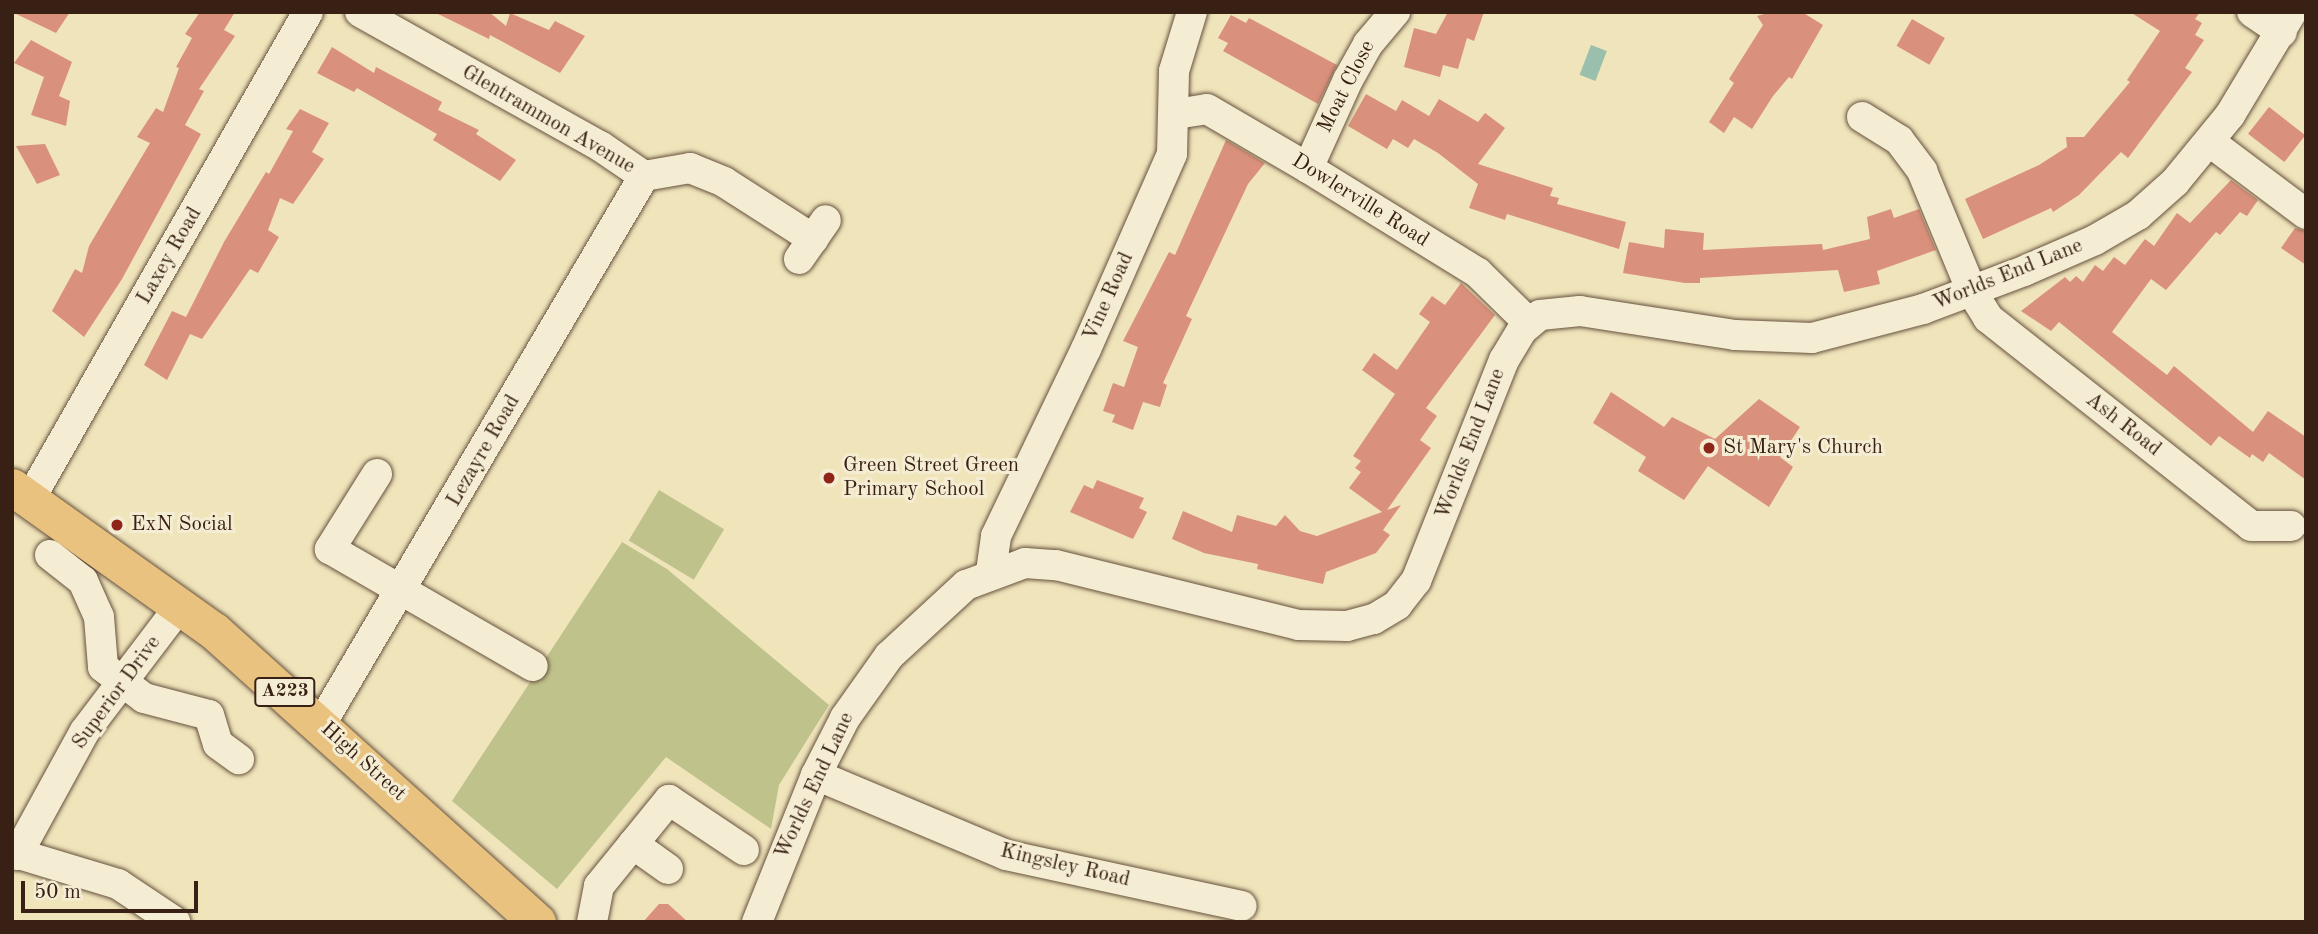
<!DOCTYPE html>
<html>
<head>
<meta charset="utf-8">
<style>
	body { margin:0 }
	#map { position:relative; width:2318px; height:934px; overflow:hidden; background:#f0e4bb; font-family:"Old Standard TT",serif }
	div>[style] { position:absolute }
	.green>* { inset:0; background:#c0c28c; transform-origin:0 0 }
	.water>* { inset:0; background:#9abfad; transform-origin:0 0 }
	.building>* { inset:0; background:#da917c; transform-origin:0 0 }
	.roads { filter:drop-shadow(0 0 2px #66523e) drop-shadow(0 0 2px #66523e) }
	.minor>* { height:30px; margin:-15px; padding:0 15px; transform-origin:15px; border-radius:15px; background:#f5edd3 }
	.major>* { height:37px; margin:-18.5px; padding:0 18.5px; transform-origin:18.5px; border-radius:18.5px; background:#e8c27e }
	.dots>* { width:19px; height:19px; translate:-50% -50%; box-sizing:border-box; border:4px solid #f5edd3; border-radius:50% }
	span { translate:-50% -50%; white-space:nowrap; text-align:center; line-height:1.15; -webkit-text-stroke:6px #f5edd3; paint-order:stroke }
	.shield-label span { padding:2px 5px; background:#f5edd3; border:2px solid; border-radius:5px; -webkit-text-stroke-width:0 }
	.shield-label { font-size:19px; color:#382114; font-weight:700 }
	.street-label { font-size:21px; color:#382114 }
	.poi-label { font-size:21px; color:#382114 }
	.left { translate:0 -50%; text-align:left }
	.frame { position:absolute; inset:0; border:14px solid #382114; pointer-events:none }
	.scale { position:absolute; left:21px; top:881px; width:177px; height:32px; box-sizing:border-box; border:4px solid #382114; border-top:0; padding-left:9px; font-size:21px; line-height:24px; white-space:nowrap; color:#382114; -webkit-text-stroke:5px #f5edd3; paint-order:stroke }
</style>
</head>
<body>
<div id="map">
	<div class="green">
		<div style="left:659px;top:490px;width:76px;height:59px;rotate:31deg"></div>
		<div style="clip-path:polygon(622px 542px,667px 569px,829px 705px,779px 785px,771px 829px,666px 757px,557px 889px,452px 801px)"></div>
	</div>
	<div class="water">
		<div style="left:1591px;top:45px;width:17px;height:32px;rotate:21deg"></div>
	</div>
	<div class="building">
		<div style="clip-path:polygon(12px 12px,70px 12px,56px 33px)"></div>
		<div style="clip-path:polygon(200px 12px,235px 12px,224px 30px,235px 36px,199px 89px,204px 91px,185px 125px,201px 134px,122px 279px,84px 337px,52px 311px,75px 269px,82px 273px,89px 246px,150px 143px,137px 137px,156px 108px,163px 112px,179px 68px,176px 67px,192px 38px,185px 34px)"></div>
		<div style="clip-path:polygon(434px 12px,489px 12px,506px 26px,510px 13px,549px 30px,555px 21px,585px 36px,560px 73px,490px 35px,489px 39px)"></div>
		<div style="clip-path:polygon(1448px 12px,1484px 12px,1474px 41px,1467px 38px,1458px 69px,1443px 65px,1440px 77px,1404px 67px,1414px 28px,1436px 34px)"></div>
		<div style="clip-path:polygon(1771px 12px,1802px 12px,1823px 25px,1792px 79px,1789px 77px,1773px 96px,1752px 129px,1734px 117px,1724px 133px,1709px 122px,1734px 83px,1729px 79px,1763px 25px,1757px 16px)"></div>
		<div style="clip-path:polygon(2130px 12px,2200px 12px,2195px 19px,2202px 23px,2195px 35px,2204px 40px,2185px 68px,2192px 72px,2128px 158px,2121px 152px,2079px 195px,2053px 212px,2051px 208px,1983px 239px,1965px 199px,2039px 165px,2067px 147px,2066px 137px,2084px 137px,2130px 82px,2127px 80px,2160px 31px)"></div>
		<div style="clip-path:polygon(1231px 15px,1246px 23px,1249px 18px,1337px 65px,1318px 104px,1223px 51px,1228px 43px,1218px 38px)"></div>
		<div style="left:1912px;top:19px;width:38px;height:31px;rotate:30deg"></div>
		<div style="clip-path:polygon(31px 40px,72px 62px,59px 96px,70px 101px,66px 126px,31px 115px,44px 77px,14px 63px)"></div>
		<div style="clip-path:polygon(332px 47px,374px 73px,376px 67px,442px 102px,438px 110px,479px 130px,476px 134px,516px 160px,500px 181px,433px 140px,437px 134px,357px 88px,354px 92px,317px 73px)"></div>
		<div style="clip-path:polygon(1366px 94px,1396px 111px,1402px 100px,1429px 116px,1439px 99px,1478px 122px,1485px 113px,1505px 128px,1478px 164px,1553px 188px,1550px 196px,1559px 198px,1557px 204px,1626px 222px,1619px 249px,1507px 214px,1505px 220px,1469px 208px,1478px 184px,1438px 153px,1414px 139px,1408px 148px,1393px 139px,1387px 149px,1348px 126px)"></div>
		<div style="left:2269px;top:107px;width:46px;height:34px;rotate:38deg"></div>
		<div style="clip-path:polygon(300px 109px,329px 123px,312px 152px,324px 159px,293px 204px,280px 198px,268px 230px,279px 237px,258px 273px,250px 269px,202px 339px,190px 334px,167px 380px,144px 365px,172px 311px,186px 317px,224px 242px,266px 172px,269px 174px,293px 131px,286px 129px)"></div>
		<div style="clip-path:polygon(1226px 140px,1265px 163px,1248px 184px,1186px 316px,1192px 319px,1163px 383px,1167px 385px,1160px 407px,1143px 402px,1133px 430px,1112px 422px,1115px 415px,1103px 411px,1113px 383px,1124px 387px,1138px 347px,1123px 341px,1169px 252px,1175px 255px)"></div>
		<div style="clip-path:polygon(45px 144px,60px 175px,37px 184px,16px 146px)"></div>
		<div style="clip-path:polygon(2231px 180px,2258px 200px,2247px 216px,2240px 212px,2220px 235px,2216px 232px,2166px 290px,2151px 279px,2112px 332px,2167px 375px,2174px 366px,2253px 432px,2268px 411px,2306px 437px,2306px 480px,2269px 453px,2263px 462px,2252px 454px,2250px 458px,2219px 436px,2211px 446px,2059px 322px,2051px 331px,2021px 311px,2065px 277px,2070px 282px,2076px 276px,2083px 282px,2095px 265px,2103px 271px,2114px 257px,2125px 265px,2145px 239px,2154px 246px,2177px 213px,2190px 223px)"></div>
		<div style="clip-path:polygon(1891px 209px,1894px 218px,1919px 209px,1936px 250px,1877px 271px,1880px 284px,1844px 292px,1838px 270px,1700px 278px,1700px 283px,1685px 283px,1623px 273px,1629px 242px,1664px 248px,1665px 229px,1704px 233px,1703px 250px,1822px 244px,1823px 250px,1870px 239px,1867px 217px)"></div>
		<div style="clip-path:polygon(2295px 228px,2306px 231px,2306px 265px,2281px 248px)"></div>
		<div style="clip-path:polygon(1461px 283px,1495px 315px,1426px 408px,1437px 416px,1420px 440px,1431px 448px,1387px 510px,1401px 505px,1383px 530px,1390px 535px,1376px 553px,1326px 572px,1323px 584px,1257px 569px,1258px 564px,1204px 553px,1172px 539px,1183px 511px,1232px 532px,1237px 515px,1276px 526px,1285px 515px,1300px 531px,1317px 536px,1382px 512px,1349px 488px,1361px 472px,1355px 468px,1361px 461px,1353px 456px,1395px 394px,1362px 370px,1374px 353px,1397px 370px,1430px 322px,1419px 314px,1432px 296px,1445px 305px)"></div>
		<div style="clip-path:polygon(1611px 392px,1664px 427px,1672px 417px,1715px 439px,1759px 399px,1800px 427px,1780px 457px,1793px 467px,1769px 507px,1708px 466px,1684px 500px,1638px 471px,1646px 457px,1593px 423px)"></div>
		<div style="clip-path:polygon(1097px 480px,1144px 498px,1139px 508px,1147px 512px,1133px 539px,1070px 512px,1084px 485px,1093px 489px)"></div>
		<div style="clip-path:polygon(659px 904px,668px 904px,688px 922px,643px 922px)"></div>
	</div>
	<div class="roads">
		<div class="minor">
			<div style="left:360px;top:12px;width:275px;rotate:29.2deg"></div>
			<div style="left:600px;top:146px;width:53px;rotate:34.3deg"></div>
			<div style="left:644px;top:176px;width:47px;rotate:-9.9deg"></div>
			<div style="left:690px;top:168px;width:37px;rotate:22deg"></div>
			<div style="left:724px;top:182px;width:106px;rotate:32.6deg"></div>
			<div style="left:2252px;top:12px;width:36px;rotate:34deg"></div>
			<div style="left:1176px;top:114px;width:31px;rotate:-9deg"></div>
			<div style="left:1207px;top:109px;width:117px;rotate:30.3deg"></div>
			<div style="left:1308px;top:168px;width:200px;rotate:31.7deg"></div>
			<div style="left:1478px;top:273px;width:71px;rotate:44.4deg"></div>
			<div style="left:1862px;top:117px;width:44px;rotate:31.9deg"></div>
			<div style="left:1899px;top:140px;width:39px;rotate:53deg"></div>
			<div style="left:1922px;top:171px;width:131px;rotate:67.5deg"></div>
			<div style="left:1972px;top:292px;width:31px;rotate:58deg"></div>
			<div style="left:1988px;top:318px;width:335px;rotate:38.3deg"></div>
			<div style="left:2251px;top:526px;width:40px"></div>
			<div style="left:2210px;top:142px;width:120px;rotate:36.9deg"></div>
			<div style="left:1308px;top:168px;width:97px;rotate:-65.6deg"></div>
			<div style="left:1348px;top:80px;width:41px;rotate:-60.9deg"></div>
			<div style="left:1368px;top:44px;width:42px;rotate:-49.8deg"></div>
			<div style="left:799px;top:259px;width:47px;rotate:-55.3deg"></div>
			<div style="left:377px;top:474px;width:89px;rotate:122.1deg"></div>
			<div style="left:330px;top:549px;width:234px;rotate:30deg"></div>
			<div style="left:30px;top:499px;width:561px;rotate:-60.28deg"></div>
			<div style="left:50px;top:555px;width:42px;rotate:38.2deg"></div>
			<div style="left:83px;top:581px;width:39px;rotate:66deg"></div>
			<div style="left:99px;top:617px;width:50px;rotate:85.4deg"></div>
			<div style="left:103px;top:667px;width:51px;rotate:37.1deg"></div>
			<div style="left:144px;top:698px;width:67px;rotate:14.7deg"></div>
			<div style="left:209px;top:715px;width:30px;rotate:73deg"></div>
			<div style="left:218px;top:744px;width:26px;rotate:36deg"></div>
			<div style="left:991px;top:572px;width:36px;rotate:-82deg"></div>
			<div style="left:996px;top:536px;width:208px;rotate:-64.3deg"></div>
			<div style="left:1086px;top:349px;width:213px;rotate:-66.2deg"></div>
			<div style="left:1172px;top:154px;width:83px;rotate:-88.6deg"></div>
			<div style="left:1174px;top:71px;width:62px;rotate:-73deg"></div>
			<div style="left:321px;top:724px;width:636px;rotate:-59.48deg"></div>
			<div style="left:816px;top:775px;width:206px;rotate:22.8deg"></div>
			<div style="left:1006px;top:855px;width:241px;rotate:12.2deg"></div>
			<div style="left:633px;top:844px;width:43px;rotate:35.5deg"></div>
			<div style="left:12px;top:852px;width:111px;rotate:16.8deg"></div>
			<div style="left:118px;top:884px;width:69px;rotate:33.7deg"></div>
			<div style="left:17px;top:855px;width:141px;rotate:-61.3deg"></div>
			<div style="left:85px;top:731px;width:157px;rotate:-52.8deg"></div>
			<div style="left:592px;top:922px;width:37px;rotate:-79deg"></div>
			<div style="left:599px;top:886px;width:111px;rotate:-50.9deg"></div>
			<div style="left:669px;top:800px;width:90px;rotate:33.7deg"></div>
			<div style="left:757px;top:922px;width:158px;rotate:-68.1deg"></div>
			<div style="left:816px;top:775px;width:64px;rotate:-63deg"></div>
			<div style="left:845px;top:718px;width:76px;rotate:-54.6deg"></div>
			<div style="left:889px;top:656px;width:105px;rotate:-42.7deg"></div>
			<div style="left:966px;top:585px;width:63px;rotate:-20.4deg"></div>
			<div style="left:1025px;top:563px;width:31px;rotate:4deg"></div>
			<div style="left:1056px;top:565px;width:250px;rotate:13.9deg"></div>
			<div style="left:1299px;top:625px;width:48px;rotate:1.2deg"></div>
			<div style="left:1347px;top:626px;width:28px;rotate:-15deg"></div>
			<div style="left:1374px;top:619px;width:27px;rotate:-31deg"></div>
			<div style="left:1397px;top:605px;width:31px;rotate:-52deg"></div>
			<div style="left:1416px;top:581px;width:238px;rotate:-68.3deg"></div>
			<div style="left:1504px;top:360px;width:35px;rotate:-59deg"></div>
			<div style="left:1522px;top:330px;width:23px;rotate:-40deg"></div>
			<div style="left:1540px;top:315px;width:40px;rotate:-5.7deg"></div>
			<div style="left:1580px;top:311px;width:157px;rotate:8.8deg"></div>
			<div style="left:1735px;top:335px;width:77px;rotate:2.2deg"></div>
			<div style="left:1812px;top:338px;width:115px;rotate:-14.6deg"></div>
			<div style="left:1923px;top:309px;width:108px;rotate:-20.6deg"></div>
			<div style="left:2024px;top:271px;width:77px;rotate:-23.6deg"></div>
			<div style="left:2095px;top:240px;width:50px;rotate:-30.2deg"></div>
			<div style="left:2138px;top:215px;width:50px;rotate:-41.7deg"></div>
			<div style="left:2175px;top:182px;width:87px;rotate:-50.6deg"></div>
			<div style="left:2230px;top:115px;width:120px;rotate:-59deg"></div>
		</div>
		<div class="major">
			<div style="left:12px;top:487px;width:248px;rotate:35.5deg"></div>
			<div style="left:214px;top:631px;width:435px;rotate:42deg"></div>
		</div>
	</div>
	<div class="dots">
		<div style="left:1709px;top:448px;background:#8f2418"></div>
		<div style="left:829px;top:478px;background:#8f2418"></div>
		<div style="left:117px;top:525px;background:#8f2418"></div>
	</div>
	<div class="shield-label">
		<span style="left:285px;top:692px">A223</span>
	</div>
	<div class="street-label">
		<span style="left:1347px;top:87px;rotate:-63deg">Moat Close</span>
		<span style="left:548px;top:120px;rotate:30deg">Glentrammon Avenue</span>
		<span style="left:1360px;top:201px;rotate:32deg">Dowlerville Road</span>
		<span style="left:170px;top:256px;rotate:-60deg">Laxey Road</span>
		<span style="left:2008px;top:275px;rotate:-22deg">Worlds End Lane</span>
		<span style="left:1109px;top:297px;rotate:-66deg">Vine Road</span>
		<span style="left:2123px;top:425px;rotate:38deg">Ash Road</span>
		<span style="left:1471px;top:444px;rotate:-69deg">Worlds End Lane</span>
		<span style="left:484px;top:451px;rotate:-60deg">Lezayre Road</span>
		<span style="left:117px;top:693px;rotate:-54deg">Superior Drive</span>
		<span style="left:363px;top:762px;rotate:42deg">High Street</span>
		<span style="left:815px;top:786px;rotate:-65deg">Worlds End Lane</span>
		<span style="left:1065px;top:866px;rotate:13deg">Kingsley Road</span>
	</div>
	<div class="poi-label">
		<span class="left" style="left:1723px;top:448px">St Mary's Church</span>
		<span class="left" style="left:843px;top:478px">Green Street Green<br>Primary School</span>
		<span class="left" style="left:131px;top:525px">ExN Social</span>
	</div>
	<div class="frame"></div>
	<div class="scale">50 m</div>
</div>
</body>
</html>
